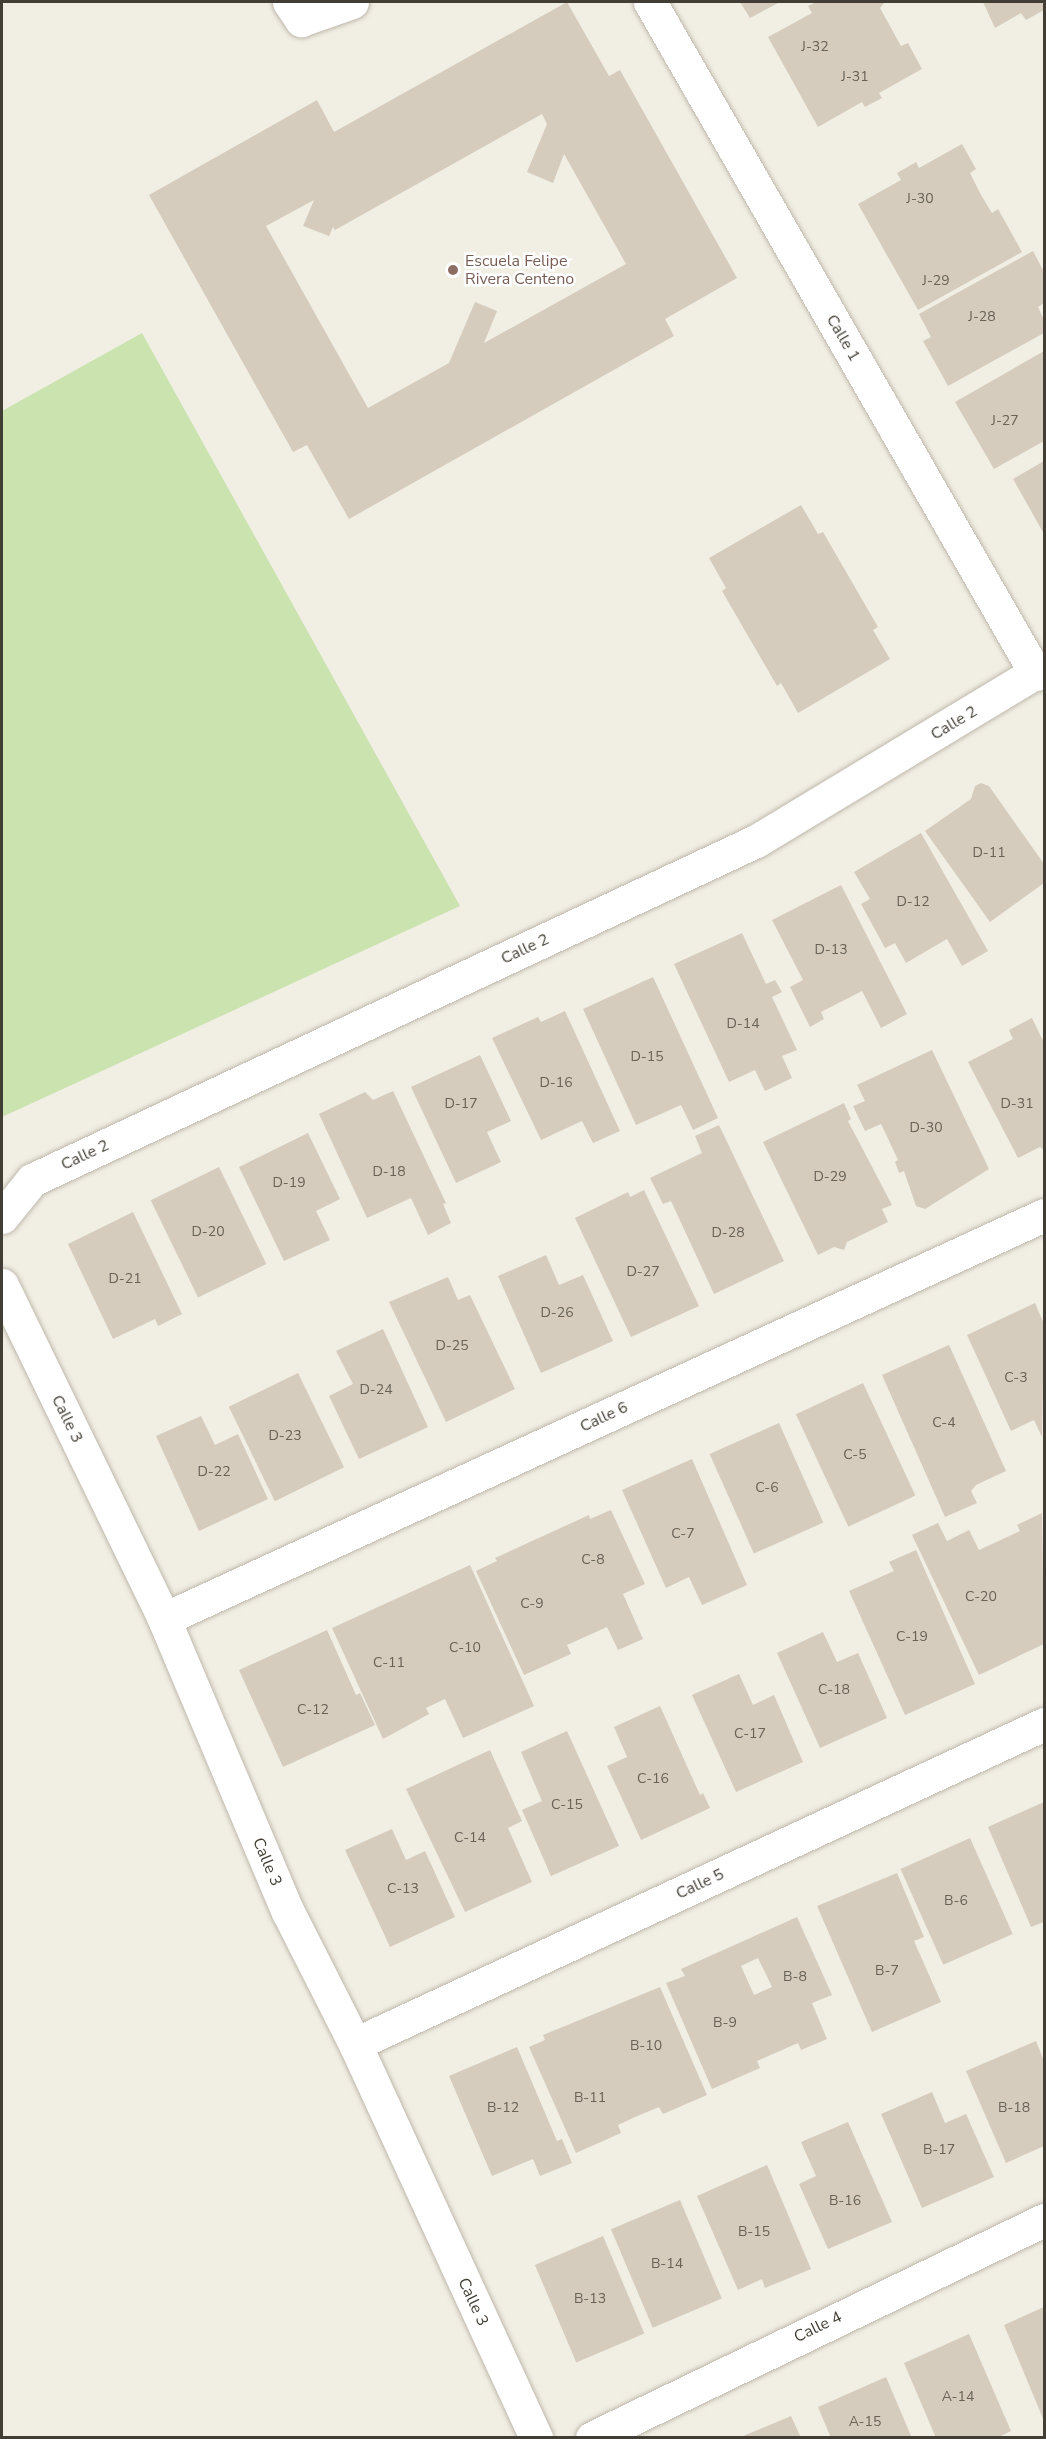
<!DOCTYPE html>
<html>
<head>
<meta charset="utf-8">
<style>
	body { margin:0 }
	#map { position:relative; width:1046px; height:2439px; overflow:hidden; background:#f1eee4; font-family:"Nunito Sans",sans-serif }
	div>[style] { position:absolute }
	.green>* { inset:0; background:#cae3af }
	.building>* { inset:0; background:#d5ccbd; transform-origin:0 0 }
	.roads { filter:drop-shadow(0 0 2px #bfb8ab) drop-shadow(0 0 2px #bfb8ab) }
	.street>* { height:33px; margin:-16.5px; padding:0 16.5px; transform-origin:16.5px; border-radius:16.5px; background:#fff }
	.dots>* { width:16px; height:16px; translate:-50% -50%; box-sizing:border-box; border:3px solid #fff; border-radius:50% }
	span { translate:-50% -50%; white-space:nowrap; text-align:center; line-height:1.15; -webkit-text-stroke:5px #fff; paint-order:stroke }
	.number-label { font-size:14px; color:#686257 }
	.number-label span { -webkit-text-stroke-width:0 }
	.education-label { font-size:16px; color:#785e54 }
	.left { translate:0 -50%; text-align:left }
	.street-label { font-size:16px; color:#433e35 }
	.frame { position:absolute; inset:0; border:3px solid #433e35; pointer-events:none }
</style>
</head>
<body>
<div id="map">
	<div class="green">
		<div style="clip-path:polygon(142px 333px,460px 906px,2px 1117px,2px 411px)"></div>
	</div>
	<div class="building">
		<div style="clip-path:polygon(evenodd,567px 2px,609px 76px,620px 70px,737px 278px,665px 319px,674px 336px,349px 519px,307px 445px,293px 452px,149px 195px,317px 100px,334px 132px,567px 2px,542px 114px,547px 124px,527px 172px,553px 183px,564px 154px,626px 264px,484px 343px,497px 311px,475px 302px,449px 363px,368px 408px,266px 226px,314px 200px,303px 226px,329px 236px,333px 227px,335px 230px,542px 114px)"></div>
		<div style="clip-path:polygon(740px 2px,780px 2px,750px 18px)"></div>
		<div style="clip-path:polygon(816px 2px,885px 2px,880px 8px,901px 46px,908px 43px,922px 69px,879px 93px,882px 98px,865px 107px,862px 102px,818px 127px,768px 37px,812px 13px,808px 6px)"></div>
		<div style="clip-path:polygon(983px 2px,1044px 2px,1044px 10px,1026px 20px,1021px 13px,995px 28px)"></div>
		<div style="clip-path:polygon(962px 144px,976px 169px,970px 173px,981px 195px,992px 213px,998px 209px,1022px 252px,918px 310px,858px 204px,901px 180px,897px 173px,916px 162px,919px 168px)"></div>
		<div style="clip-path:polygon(1033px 251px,1044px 272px,1044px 303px,1038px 307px,1044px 320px,1044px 333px,948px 386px,923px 341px,931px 337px,919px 314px)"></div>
		<div style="clip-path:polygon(1044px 351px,1044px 441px,994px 469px,955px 402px)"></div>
		<div style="clip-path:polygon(1044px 461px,1044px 534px,1013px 479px)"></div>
		<div style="clip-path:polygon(801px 505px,818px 534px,823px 532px,878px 627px,873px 630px,890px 659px,798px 713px,781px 683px,777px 686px,722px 591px,726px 588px,709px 558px)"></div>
		<div style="clip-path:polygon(981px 783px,989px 786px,1044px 864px,1044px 883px,990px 922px,925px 831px,971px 799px,975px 786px)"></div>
		<div style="clip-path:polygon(921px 833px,988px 951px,962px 966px,947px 939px,906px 963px,895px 943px,885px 948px,861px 904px,870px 899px,854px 872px)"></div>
		<div style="clip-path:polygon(841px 885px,907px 1014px,881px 1028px,862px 991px,821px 1012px,824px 1019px,810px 1027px,790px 987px,803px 980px,772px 920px)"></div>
		<div style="clip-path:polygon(742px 933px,766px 984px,775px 980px,782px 992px,772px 997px,797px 1050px,782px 1056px,792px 1078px,765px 1091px,755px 1070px,729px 1082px,674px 964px)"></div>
		<div style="clip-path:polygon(653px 977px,718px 1118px,693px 1130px,681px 1105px,636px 1125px,583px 1009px)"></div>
		<div style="clip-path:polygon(565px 1011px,620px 1131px,593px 1143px,582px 1121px,541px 1140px,492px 1038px,538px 1017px,541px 1022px)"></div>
		<div style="clip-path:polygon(1032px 1018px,1044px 1043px,1044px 1150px,1040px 1147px,1018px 1158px,968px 1062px,1013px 1039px,1009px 1030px)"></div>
		<div style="clip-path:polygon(932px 1050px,989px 1169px,925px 1209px,916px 1206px,904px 1171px,899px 1173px,895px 1162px,898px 1160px,881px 1124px,865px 1131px,853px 1106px,865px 1101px,857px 1085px)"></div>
		<div style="clip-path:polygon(480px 1055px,511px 1121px,487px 1132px,501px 1162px,456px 1183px,411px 1087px)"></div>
		<div style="clip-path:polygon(393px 1091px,446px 1203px,443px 1204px,451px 1223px,428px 1235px,411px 1198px,367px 1218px,319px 1114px,365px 1092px,373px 1100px)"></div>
		<div style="clip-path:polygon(844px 1103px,851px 1119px,848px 1121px,892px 1205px,882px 1209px,888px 1222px,847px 1242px,844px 1250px,834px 1247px,818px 1255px,763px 1142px)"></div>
		<div style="clip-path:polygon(719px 1125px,784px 1261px,714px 1294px,671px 1201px,663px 1204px,650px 1178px,702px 1153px,695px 1136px)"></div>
		<div style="clip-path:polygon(308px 1133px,340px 1199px,316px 1211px,330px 1240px,284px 1261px,239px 1167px)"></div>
		<div style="left:219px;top:1167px;width:108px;height:76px;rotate:64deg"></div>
		<div style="clip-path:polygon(644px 1190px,699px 1306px,631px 1337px,575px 1218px,628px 1192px,630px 1197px)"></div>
		<div style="clip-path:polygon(133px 1212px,182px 1314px,158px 1326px,155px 1319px,113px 1339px,68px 1244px)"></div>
		<div style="clip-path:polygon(546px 1255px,559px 1285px,583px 1275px,613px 1341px,541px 1373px,498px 1276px)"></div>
		<div style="clip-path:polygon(448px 1277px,458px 1300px,470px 1295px,515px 1389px,446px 1422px,389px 1302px)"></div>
		<div style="clip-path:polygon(1035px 1303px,1044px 1324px,1042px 1437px,1034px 1420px,1011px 1431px,967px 1335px)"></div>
		<div style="clip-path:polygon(383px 1329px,428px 1427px,359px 1459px,329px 1396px,353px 1384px,336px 1351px)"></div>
		<div style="clip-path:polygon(949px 1345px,1006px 1471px,976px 1485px,971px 1491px,977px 1503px,945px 1517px,882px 1375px)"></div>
		<div style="left:298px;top:1373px;width:105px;height:77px;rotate:64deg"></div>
		<div style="left:863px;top:1383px;width:124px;height:74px;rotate:65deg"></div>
		<div style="clip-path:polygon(201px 1416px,215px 1445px,238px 1434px,268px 1499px,199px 1531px,156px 1436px)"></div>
		<div style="left:779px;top:1423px;width:109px;height:76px;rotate:66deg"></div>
		<div style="clip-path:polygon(692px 1459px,747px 1585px,702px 1605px,689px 1577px,666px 1588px,622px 1490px)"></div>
		<div style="clip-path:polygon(611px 1510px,645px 1584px,623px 1594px,643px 1639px,618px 1650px,607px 1627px,567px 1645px,571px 1654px,524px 1675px,476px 1571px,497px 1561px,495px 1558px,589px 1515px,590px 1519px)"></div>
		<div style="clip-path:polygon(1042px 1513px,1044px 1644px,979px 1675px,912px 1535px,938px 1523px,947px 1541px,969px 1530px,979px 1550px,1020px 1531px,1017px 1525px)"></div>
		<div style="clip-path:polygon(916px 1550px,975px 1684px,905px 1715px,849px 1591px,894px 1571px,889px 1562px)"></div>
		<div style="clip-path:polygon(470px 1565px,534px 1706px,463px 1738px,445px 1699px,426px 1708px,429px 1714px,383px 1739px,332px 1628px)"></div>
		<div style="clip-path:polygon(327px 1630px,356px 1695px,360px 1693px,375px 1725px,283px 1767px,239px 1670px)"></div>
		<div style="clip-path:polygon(823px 1632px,837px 1662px,858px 1653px,887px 1718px,820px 1748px,777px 1653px)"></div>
		<div style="clip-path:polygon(739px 1674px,753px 1705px,774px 1695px,803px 1762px,736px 1792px,692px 1695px)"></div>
		<div style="clip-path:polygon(660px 1706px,700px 1795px,703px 1793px,710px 1808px,641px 1840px,607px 1766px,627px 1757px,614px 1727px)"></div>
		<div style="clip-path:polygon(567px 1731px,619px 1846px,551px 1876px,522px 1810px,542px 1801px,521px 1752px)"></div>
		<div style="clip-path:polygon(490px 1750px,522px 1821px,508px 1828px,532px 1882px,465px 1912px,406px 1789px)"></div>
		<div style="clip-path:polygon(1044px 1802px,1044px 1922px,1031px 1927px,988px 1827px)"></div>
		<div style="clip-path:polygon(392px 1829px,406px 1860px,425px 1851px,455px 1917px,390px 1947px,345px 1850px)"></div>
		<div style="left:970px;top:1838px;width:105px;height:76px;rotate:66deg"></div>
		<div style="clip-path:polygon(897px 1873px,924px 1937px,914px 1941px,941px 2002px,872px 2032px,817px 1906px)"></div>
		<div style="clip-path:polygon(evenodd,797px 1917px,832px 1995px,812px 2003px,827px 2039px,801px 2050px,798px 2043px,757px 2061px,760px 2068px,712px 2089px,666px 1983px,685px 1976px,681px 1969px,797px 1917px,758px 1958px,772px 1987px,754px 1995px,741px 1966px,758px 1958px)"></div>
		<div style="clip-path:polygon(660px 1987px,707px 2095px,663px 2114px,659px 2107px,635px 2117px,618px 2125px,621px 2133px,576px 2153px,529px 2047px,545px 2040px,543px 2035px)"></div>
		<div style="clip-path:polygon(1036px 2041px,1044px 2061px,1044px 2146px,1006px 2163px,966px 2071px)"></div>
		<div style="clip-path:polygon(517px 2047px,557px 2141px,562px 2139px,572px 2163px,540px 2176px,533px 2159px,492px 2176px,449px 2076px)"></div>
		<div style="clip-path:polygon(932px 2092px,945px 2123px,966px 2114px,994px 2177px,922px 2208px,881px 2114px)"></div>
		<div style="clip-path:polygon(848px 2122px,892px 2222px,828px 2249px,799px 2184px,816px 2176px,801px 2142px)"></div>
		<div style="clip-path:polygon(767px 2165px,811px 2269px,765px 2288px,762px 2279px,738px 2290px,697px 2196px)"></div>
		<div style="left:680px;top:2200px;width:107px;height:75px;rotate:67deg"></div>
		<div style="left:603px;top:2236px;width:106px;height:74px;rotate:67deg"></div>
		<div style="clip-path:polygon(1044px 2307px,1044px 2421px,1004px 2325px)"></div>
		<div style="clip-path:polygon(969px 2334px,1011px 2431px,997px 2438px,936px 2438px,904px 2363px)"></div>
		<div style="clip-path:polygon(886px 2377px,912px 2438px,831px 2438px,818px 2407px)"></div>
		<div style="clip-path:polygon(791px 2416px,801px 2438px,741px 2438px,741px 2437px)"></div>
	</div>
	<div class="roads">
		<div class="street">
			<div style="left:289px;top:2px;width:22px;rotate:56deg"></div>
			<div style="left:301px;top:20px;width:54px;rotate:-19.4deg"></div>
			<div style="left:650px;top:2px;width:775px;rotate:60.13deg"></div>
			<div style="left:2px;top:1217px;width:48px;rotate:-51deg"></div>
			<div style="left:32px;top:1180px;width:799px;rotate:-25.09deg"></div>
			<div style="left:756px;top:841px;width:336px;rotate:-31.1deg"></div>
			<div style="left:2px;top:1285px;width:371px;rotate:64.1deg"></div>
			<div style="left:164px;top:1619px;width:318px;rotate:67.1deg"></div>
			<div style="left:288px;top:1912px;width:148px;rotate:63.1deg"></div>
			<div style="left:355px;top:2044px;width:434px;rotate:65.3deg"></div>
			<div style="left:164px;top:1619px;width:968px;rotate:-24.66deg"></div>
			<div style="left:355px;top:2044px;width:760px;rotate:-24.91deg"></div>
			<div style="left:592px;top:2438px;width:502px;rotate:-25.75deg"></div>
		</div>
	</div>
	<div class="dots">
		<div style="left:453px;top:270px;background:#8d6e63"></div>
	</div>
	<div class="number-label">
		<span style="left:815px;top:47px">J-32</span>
		<span style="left:855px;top:77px">J-31</span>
		<span style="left:920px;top:199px">J-30</span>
		<span style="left:936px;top:281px">J-29</span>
		<span style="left:982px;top:317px">J-28</span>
		<span style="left:1005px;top:421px">J-27</span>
		<span style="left:989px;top:853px">D-11</span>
		<span style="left:913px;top:902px">D-12</span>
		<span style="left:831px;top:950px">D-13</span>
		<span style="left:743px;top:1024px">D-14</span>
		<span style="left:647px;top:1057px">D-15</span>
		<span style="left:556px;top:1083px">D-16</span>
		<span style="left:461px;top:1104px">D-17</span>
		<span style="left:1017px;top:1104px">D-31</span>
		<span style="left:926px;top:1128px">D-30</span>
		<span style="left:389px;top:1172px">D-18</span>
		<span style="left:830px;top:1177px">D-29</span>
		<span style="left:289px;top:1183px">D-19</span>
		<span style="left:208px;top:1232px">D-20</span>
		<span style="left:728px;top:1233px">D-28</span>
		<span style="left:643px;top:1272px">D-27</span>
		<span style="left:125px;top:1279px">D-21</span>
		<span style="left:557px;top:1313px">D-26</span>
		<span style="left:452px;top:1346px">D-25</span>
		<span style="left:1016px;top:1378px">C-3</span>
		<span style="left:376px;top:1390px">D-24</span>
		<span style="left:944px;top:1423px">C-4</span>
		<span style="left:285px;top:1436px">D-23</span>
		<span style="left:855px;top:1455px">C-5</span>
		<span style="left:214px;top:1472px">D-22</span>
		<span style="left:767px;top:1488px">C-6</span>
		<span style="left:683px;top:1534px">C-7</span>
		<span style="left:593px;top:1560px">C-8</span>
		<span style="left:981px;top:1597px">C-20</span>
		<span style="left:532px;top:1604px">C-9</span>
		<span style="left:912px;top:1637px">C-19</span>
		<span style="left:465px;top:1648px">C-10</span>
		<span style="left:389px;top:1663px">C-11</span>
		<span style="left:834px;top:1690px">C-18</span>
		<span style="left:313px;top:1710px">C-12</span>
		<span style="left:750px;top:1734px">C-17</span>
		<span style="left:653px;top:1779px">C-16</span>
		<span style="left:567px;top:1805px">C-15</span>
		<span style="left:470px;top:1838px">C-14</span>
		<span style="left:403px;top:1889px">C-13</span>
		<span style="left:956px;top:1901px">B-6</span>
		<span style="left:887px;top:1971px">B-7</span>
		<span style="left:795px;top:1977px">B-8</span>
		<span style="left:725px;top:2023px">B-9</span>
		<span style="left:646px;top:2046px">B-10</span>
		<span style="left:590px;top:2098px">B-11</span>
		<span style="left:503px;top:2108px">B-12</span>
		<span style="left:1014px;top:2108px">B-18</span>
		<span style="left:939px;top:2150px">B-17</span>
		<span style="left:845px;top:2201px">B-16</span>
		<span style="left:754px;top:2232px">B-15</span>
		<span style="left:667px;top:2264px">B-14</span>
		<span style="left:590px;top:2299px">B-13</span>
		<span style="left:958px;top:2397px">A-14</span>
		<span style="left:865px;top:2422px">A-15</span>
	</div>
	<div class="education-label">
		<span class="left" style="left:465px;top:270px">Escuela Felipe<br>Rivera Centeno</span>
	</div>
	<div class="street-label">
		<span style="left:843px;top:338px;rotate:60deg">Calle 1</span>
		<span style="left:954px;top:723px;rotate:-31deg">Calle 2</span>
		<span style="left:525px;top:949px;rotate:-25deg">Calle 2</span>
		<span style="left:85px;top:1155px;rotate:-25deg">Calle 2</span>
		<span style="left:604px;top:1417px;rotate:-25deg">Calle 6</span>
		<span style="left:67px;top:1419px;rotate:64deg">Calle 3</span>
		<span style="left:267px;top:1862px;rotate:67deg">Calle 3</span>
		<span style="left:700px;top:1884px;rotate:-25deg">Calle 5</span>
		<span style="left:473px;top:2302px;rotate:65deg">Calle 3</span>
		<span style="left:818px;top:2327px;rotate:-26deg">Calle 4</span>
	</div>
	<div class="frame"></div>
</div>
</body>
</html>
